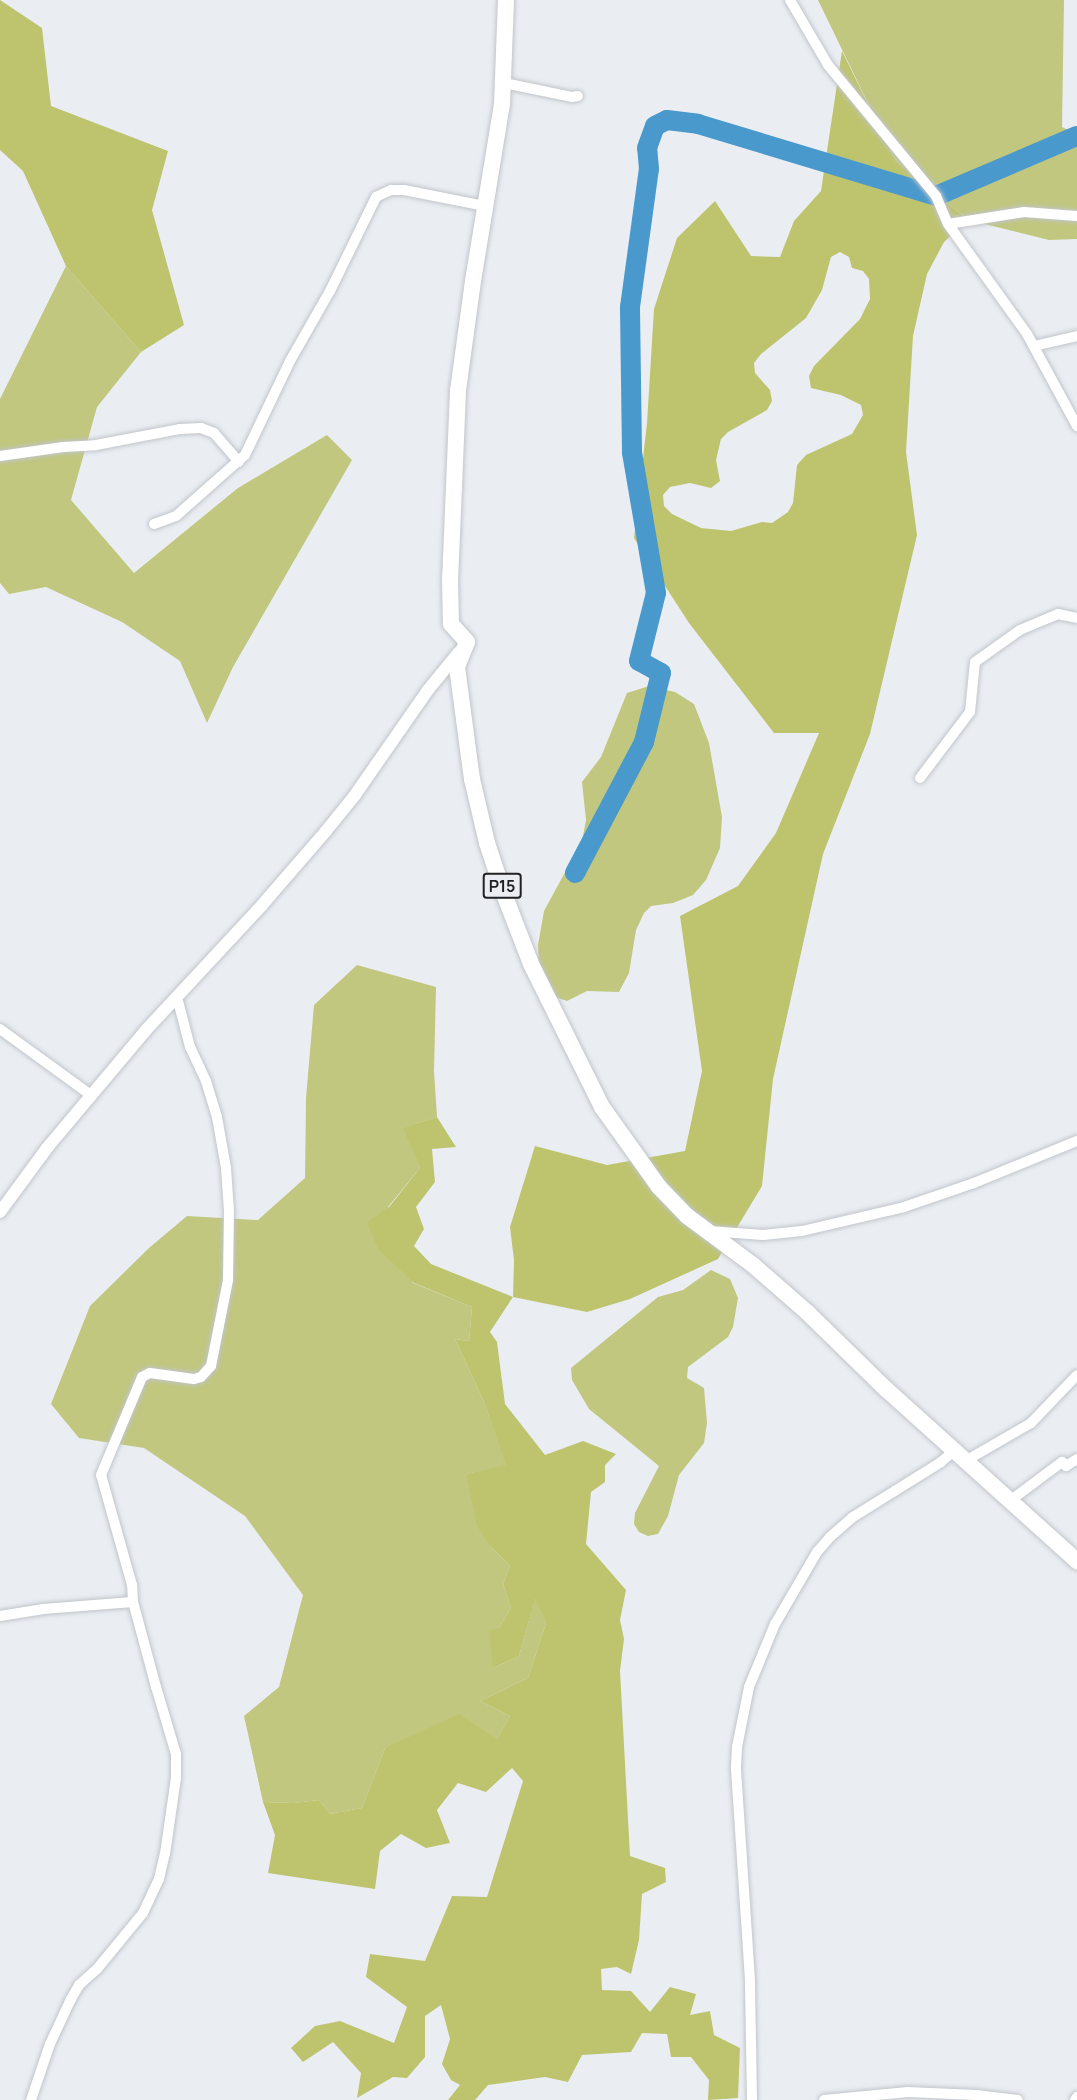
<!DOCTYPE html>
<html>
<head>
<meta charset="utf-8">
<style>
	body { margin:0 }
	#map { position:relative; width:1077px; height:2100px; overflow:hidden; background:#eaeef3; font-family:Manrope,sans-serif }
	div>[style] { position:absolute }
	.green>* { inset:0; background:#c1c77e }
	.forest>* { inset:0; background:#bec46e }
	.river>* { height:20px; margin:-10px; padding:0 10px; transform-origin:10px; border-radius:10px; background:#4a99cd }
	.roads { filter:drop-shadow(0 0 2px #c1c5ca) drop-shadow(0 0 2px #c1c5ca) }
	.minor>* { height:10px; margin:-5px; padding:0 5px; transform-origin:5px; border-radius:5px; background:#fff }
	.tertiary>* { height:12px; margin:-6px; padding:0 6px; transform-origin:6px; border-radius:6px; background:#fff }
	.primary>* { height:16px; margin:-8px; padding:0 8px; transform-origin:8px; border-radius:8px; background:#fff }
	span { translate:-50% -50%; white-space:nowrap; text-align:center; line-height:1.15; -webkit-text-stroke:6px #eaeef3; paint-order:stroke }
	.shield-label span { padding:2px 4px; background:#eaeef3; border:2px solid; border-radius:4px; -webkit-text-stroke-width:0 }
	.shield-label { font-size:16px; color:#202123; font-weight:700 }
</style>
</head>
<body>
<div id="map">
	<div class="green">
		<div style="clip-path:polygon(818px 0,1064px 0,1062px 127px,1077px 134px,1077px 239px,1049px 240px,968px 220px,896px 161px)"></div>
		<div style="clip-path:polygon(66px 266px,141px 352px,97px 407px,71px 500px,134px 573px,238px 488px,327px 435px,352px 460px,233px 667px,207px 723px,180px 661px,122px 622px,46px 587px,9px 594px,0 583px,0 399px)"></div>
		<div style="clip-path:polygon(649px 686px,675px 692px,694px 704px,709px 743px,722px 817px,720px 848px,706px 880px,693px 895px,673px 903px,651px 906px,644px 913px,636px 930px,629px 973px,619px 992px,587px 991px,567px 1001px,555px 997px,539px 968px,538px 945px,544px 911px,582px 841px,586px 820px,582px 782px,601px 757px,627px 693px)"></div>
		<div style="clip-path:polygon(357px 965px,436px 987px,434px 1071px,437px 1117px,404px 1128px,420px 1168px,388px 1207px,413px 1283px,472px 1307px,469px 1341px,455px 1339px,484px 1402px,507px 1466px,466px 1474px,491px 1547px,510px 1566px,503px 1584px,511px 1608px,499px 1628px,493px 1668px,519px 1656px,535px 1598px,546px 1623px,528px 1678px,480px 1701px,510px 1716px,497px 1739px,385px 1748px,362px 1808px,330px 1814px,319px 1800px,293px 1803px,263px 1802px,244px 1716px,279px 1687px,303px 1595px,245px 1516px,144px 1448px,79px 1438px,51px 1404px,90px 1306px,149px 1248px,187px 1216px,258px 1220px,305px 1178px,306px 1098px,314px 1005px)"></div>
		<div style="clip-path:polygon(711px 1270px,730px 1279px,738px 1298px,733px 1327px,728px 1337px,688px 1367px,687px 1378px,704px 1388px,707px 1423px,704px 1443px,679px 1475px,668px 1516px,658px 1534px,648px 1536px,639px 1532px,634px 1524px,635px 1513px,659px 1466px,589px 1409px,572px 1380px,571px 1368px,658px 1297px,683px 1290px)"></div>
	</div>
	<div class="forest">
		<div style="clip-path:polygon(0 0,42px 28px,51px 106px,168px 151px,152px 210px,184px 325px,141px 352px,66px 266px,23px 171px,0 150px)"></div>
		<div style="clip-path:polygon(evenodd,842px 51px,896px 161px,968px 220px,944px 242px,927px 274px,913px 336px,906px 452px,917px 535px,870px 734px,823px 854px,773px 1079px,762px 1186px,718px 1259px,630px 1299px,587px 1312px,513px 1297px,490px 1332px,497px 1342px,505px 1404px,545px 1455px,583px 1441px,616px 1454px,605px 1465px,605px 1482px,591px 1492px,586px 1544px,626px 1590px,620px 1620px,624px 1639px,620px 1671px,630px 1856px,665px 1868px,666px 1882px,642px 1894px,639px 1940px,631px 1974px,617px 1967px,601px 1969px,602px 1990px,631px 1991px,650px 2012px,670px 1987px,696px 1994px,690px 2015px,710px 2011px,714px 2035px,740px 2048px,738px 2098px,708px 2100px,709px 2080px,691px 2057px,671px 2057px,667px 2034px,642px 2033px,631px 2052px,582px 2055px,568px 2082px,545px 2077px,488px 2085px,475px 2100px,448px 2100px,460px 2085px,451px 2080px,442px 2064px,450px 2039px,441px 2005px,425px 2016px,425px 2057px,407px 2078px,393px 2077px,357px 2098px,361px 2073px,333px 2042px,303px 2062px,291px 2048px,315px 2026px,340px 2021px,394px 2043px,407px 2007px,366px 1977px,370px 1954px,425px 1961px,452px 1896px,487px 1897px,523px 1781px,512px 1768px,486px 1792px,458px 1783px,437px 1810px,450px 1843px,426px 1848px,401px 1834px,380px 1851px,375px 1889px,268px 1873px,275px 1835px,263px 1802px,293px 1803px,319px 1800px,330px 1814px,362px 1808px,385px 1748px,459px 1714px,497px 1739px,510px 1716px,480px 1701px,528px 1678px,546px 1623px,535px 1599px,519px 1656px,493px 1668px,489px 1631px,499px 1628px,511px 1608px,503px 1584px,510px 1566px,491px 1547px,477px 1526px,466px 1474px,506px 1465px,484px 1402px,455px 1339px,469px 1341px,472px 1307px,414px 1283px,378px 1249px,367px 1222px,389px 1207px,420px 1168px,403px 1128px,437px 1117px,456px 1147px,432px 1149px,435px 1182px,416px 1207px,424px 1229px,414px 1246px,431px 1264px,513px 1297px,514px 1260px,510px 1227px,535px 1146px,607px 1165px,685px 1151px,702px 1071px,680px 916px,738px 886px,776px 833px,819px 733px,774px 733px,689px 623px,634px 538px,647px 423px,654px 309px,677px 238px,715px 201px,751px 256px,780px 257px,794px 221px,821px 191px,842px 51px,840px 252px,849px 257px,852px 268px,863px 271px,869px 279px,870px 299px,860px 319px,814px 366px,809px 376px,811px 388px,841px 395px,861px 405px,863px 415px,852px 434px,806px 455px,797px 465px,793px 503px,788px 512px,772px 523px,762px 522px,731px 531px,701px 528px,672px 514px,664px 506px,663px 495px,670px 487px,690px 483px,711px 488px,720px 481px,716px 460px,721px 439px,728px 432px,767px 410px,772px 401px,770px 390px,755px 373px,754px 363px,761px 354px,806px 318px,822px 290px,831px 257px,840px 252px)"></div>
	</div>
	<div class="river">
		<div style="left:575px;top:873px;width:148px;rotate:-62.2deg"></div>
		<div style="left:644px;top:742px;width:71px;rotate:-76.2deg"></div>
		<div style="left:661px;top:673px;width:25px;rotate:-151deg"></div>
		<div style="left:639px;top:661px;width:70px;rotate:-76deg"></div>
		<div style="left:656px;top:593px;width:143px;rotate:-99.7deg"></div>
		<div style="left:632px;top:452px;width:145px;rotate:-90.8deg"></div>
		<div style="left:630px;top:307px;width:139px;rotate:-82.2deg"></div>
		<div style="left:649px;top:169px;width:21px;rotate:-95deg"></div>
		<div style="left:647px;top:148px;width:23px;rotate:-70deg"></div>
		<div style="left:655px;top:126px;width:13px;rotate:-27deg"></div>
		<div style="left:667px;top:120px;width:31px;rotate:7deg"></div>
		<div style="left:698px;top:124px;width:249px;rotate:16.8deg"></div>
		<div style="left:936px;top:196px;width:153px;rotate:-23.1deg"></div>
	</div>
	<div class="roads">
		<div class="minor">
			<div style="left:790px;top:0;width:75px;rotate:59.7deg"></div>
			<div style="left:828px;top:65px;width:170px;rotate:50.5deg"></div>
			<div style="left:936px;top:196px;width:30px;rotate:67deg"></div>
			<div style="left:948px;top:224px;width:135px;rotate:54.3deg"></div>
			<div style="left:1027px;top:334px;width:105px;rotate:61.5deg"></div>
			<div style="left:504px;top:83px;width:69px;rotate:11.6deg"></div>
			<div style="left:572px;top:97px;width:6px;rotate:-9deg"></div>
			<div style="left:948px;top:224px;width:77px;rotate:-9deg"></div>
			<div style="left:1024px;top:212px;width:53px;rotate:4.3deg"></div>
			<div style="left:1034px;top:346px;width:44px;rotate:-13.1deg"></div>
			<div style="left:0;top:456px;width:64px;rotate:-8.1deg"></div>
			<div style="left:63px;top:447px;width:33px;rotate:-3deg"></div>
			<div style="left:96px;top:445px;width:86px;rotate:-10.8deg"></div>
			<div style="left:180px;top:429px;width:21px;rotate:-3deg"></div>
			<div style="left:201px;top:428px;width:14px;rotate:21deg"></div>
			<div style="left:214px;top:433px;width:38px;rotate:49deg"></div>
			<div style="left:154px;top:524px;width:23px;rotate:-20deg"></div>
			<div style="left:176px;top:516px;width:92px;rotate:-41.5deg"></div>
			<div style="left:245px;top:455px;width:104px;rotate:-64.4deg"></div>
			<div style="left:290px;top:361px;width:81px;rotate:-60.3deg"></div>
			<div style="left:330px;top:291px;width:105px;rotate:-63.9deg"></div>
			<div style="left:376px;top:197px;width:17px;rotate:-25deg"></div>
			<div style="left:391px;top:190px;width:13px"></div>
			<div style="left:404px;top:190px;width:83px;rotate:11.2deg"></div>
			<div style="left:920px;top:778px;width:83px;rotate:-52.9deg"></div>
			<div style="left:970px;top:712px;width:50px;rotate:-84.3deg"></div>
			<div style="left:975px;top:662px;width:55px;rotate:-35.4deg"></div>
			<div style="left:1020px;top:630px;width:41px;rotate:-22.8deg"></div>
			<div style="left:1058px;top:614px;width:19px;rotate:12deg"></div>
			<div style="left:0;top:1029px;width:112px;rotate:36deg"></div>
			<div style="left:709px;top:1231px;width:54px;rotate:4.2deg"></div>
			<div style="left:763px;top:1235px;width:39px;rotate:-6deg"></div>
			<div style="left:802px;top:1231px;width:105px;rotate:-13.2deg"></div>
			<div style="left:904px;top:1207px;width:74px;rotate:-18.9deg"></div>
			<div style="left:974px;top:1183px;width:111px;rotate:-22.2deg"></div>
			<div style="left:967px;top:1460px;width:74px;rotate:-30deg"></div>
			<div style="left:1031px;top:1423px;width:66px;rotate:-46.2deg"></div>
			<div style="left:1011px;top:1500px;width:64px;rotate:-36.7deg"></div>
			<div style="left:1062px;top:1462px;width:6px;rotate:45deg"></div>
			<div style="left:1066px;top:1466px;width:13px;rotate:-32deg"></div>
			<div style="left:0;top:1616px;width:44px;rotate:-9.2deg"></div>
			<div style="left:43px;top:1609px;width:90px;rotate:-4.4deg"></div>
			<div style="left:31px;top:2100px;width:59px;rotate:-71.3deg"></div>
			<div style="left:50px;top:2044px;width:50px;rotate:-65deg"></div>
			<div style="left:71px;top:1999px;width:16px;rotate:-60deg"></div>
			<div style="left:79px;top:1985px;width:24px;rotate:-42deg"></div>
			<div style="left:97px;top:1969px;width:72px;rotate:-50.6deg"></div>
			<div style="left:143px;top:1913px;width:38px;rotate:-65deg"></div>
			<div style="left:159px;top:1879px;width:26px;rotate:-77deg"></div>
			<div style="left:165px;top:1854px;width:77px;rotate:-81.8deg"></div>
			<div style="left:176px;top:1778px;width:24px;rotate:-90deg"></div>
			<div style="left:176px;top:1754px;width:70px;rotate:-106.6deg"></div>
			<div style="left:156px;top:1687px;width:88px;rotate:-105.1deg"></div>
			<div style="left:133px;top:1602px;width:17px;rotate:-93deg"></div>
			<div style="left:132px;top:1585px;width:114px;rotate:-105.7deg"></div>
			<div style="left:101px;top:1475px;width:106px;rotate:-67.3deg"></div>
			<div style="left:142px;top:1377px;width:9px;rotate:-27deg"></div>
			<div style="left:150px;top:1373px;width:44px;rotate:7.8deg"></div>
			<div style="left:194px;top:1379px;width:7px;rotate:-16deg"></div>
			<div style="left:201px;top:1377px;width:15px;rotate:-48deg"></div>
			<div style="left:211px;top:1366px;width:88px;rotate:-78.8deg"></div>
			<div style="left:228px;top:1280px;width:69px;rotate:-89.2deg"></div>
			<div style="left:229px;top:1211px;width:43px;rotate:-94deg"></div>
			<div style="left:226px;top:1168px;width:52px;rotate:-100deg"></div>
			<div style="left:217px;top:1117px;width:38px;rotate:-107deg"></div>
			<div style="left:206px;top:1081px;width:38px;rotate:-115deg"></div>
			<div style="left:190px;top:1047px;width:52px;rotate:-104.6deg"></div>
			<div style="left:752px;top:2100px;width:120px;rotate:-91deg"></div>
			<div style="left:750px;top:1980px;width:213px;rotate:-93.8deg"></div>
			<div style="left:736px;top:1767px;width:20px;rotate:-87deg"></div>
			<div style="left:737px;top:1747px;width:61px;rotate:-78.7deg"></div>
			<div style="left:749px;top:1687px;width:68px;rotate:-67.6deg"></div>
			<div style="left:775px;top:1624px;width:83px;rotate:-59.7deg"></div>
			<div style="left:817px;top:1552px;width:20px;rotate:-49deg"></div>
			<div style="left:830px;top:1537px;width:30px;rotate:-41deg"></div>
			<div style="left:853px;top:1517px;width:104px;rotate:-32deg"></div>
			<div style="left:941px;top:1462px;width:18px;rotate:-41deg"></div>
			<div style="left:824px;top:2100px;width:84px;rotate:-5.4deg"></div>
			<div style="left:908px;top:2092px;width:68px;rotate:2.5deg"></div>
			<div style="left:976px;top:2095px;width:42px;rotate:6.8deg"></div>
			<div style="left:1075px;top:2100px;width:4px;rotate:-56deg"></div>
		</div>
		<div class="tertiary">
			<div style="left:0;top:1212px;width:79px;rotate:-53.7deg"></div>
			<div style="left:47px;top:1148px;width:154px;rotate:-50deg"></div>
			<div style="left:146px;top:1030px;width:171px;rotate:-47.1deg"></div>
			<div style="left:262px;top:905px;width:98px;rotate:-49.1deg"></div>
			<div style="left:326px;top:831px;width:46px;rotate:-51.1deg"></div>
			<div style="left:355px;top:795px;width:128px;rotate:-55.2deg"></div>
			<div style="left:428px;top:690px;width:49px;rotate:-50.8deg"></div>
		</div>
		<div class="primary">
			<div style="left:506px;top:0;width:104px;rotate:92.2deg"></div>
			<div style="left:502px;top:104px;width:179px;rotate:99.3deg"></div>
			<div style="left:473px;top:281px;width:111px;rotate:97.8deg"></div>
			<div style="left:458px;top:391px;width:187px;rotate:92.4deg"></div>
			<div style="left:450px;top:578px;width:46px;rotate:88.8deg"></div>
			<div style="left:451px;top:624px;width:24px;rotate:48deg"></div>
			<div style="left:467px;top:642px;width:27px;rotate:112deg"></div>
			<div style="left:457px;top:667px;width:113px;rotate:82.4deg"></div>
			<div style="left:472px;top:779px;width:66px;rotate:76.8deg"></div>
			<div style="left:487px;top:843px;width:54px;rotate:71.6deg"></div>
			<div style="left:504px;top:894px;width:75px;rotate:68.9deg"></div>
			<div style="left:531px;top:964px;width:160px;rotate:63.6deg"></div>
			<div style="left:602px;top:1107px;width:98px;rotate:54.5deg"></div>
			<div style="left:659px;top:1187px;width:40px;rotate:46deg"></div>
			<div style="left:687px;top:1216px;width:82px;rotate:36.6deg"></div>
			<div style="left:753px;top:1265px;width:73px;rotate:41.1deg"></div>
			<div style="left:808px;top:1313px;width:110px;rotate:44.3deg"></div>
			<div style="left:887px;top:1390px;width:256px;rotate:42deg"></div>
		</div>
	</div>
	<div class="shield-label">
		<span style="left:502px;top:886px">P15</span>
	</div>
</div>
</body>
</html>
